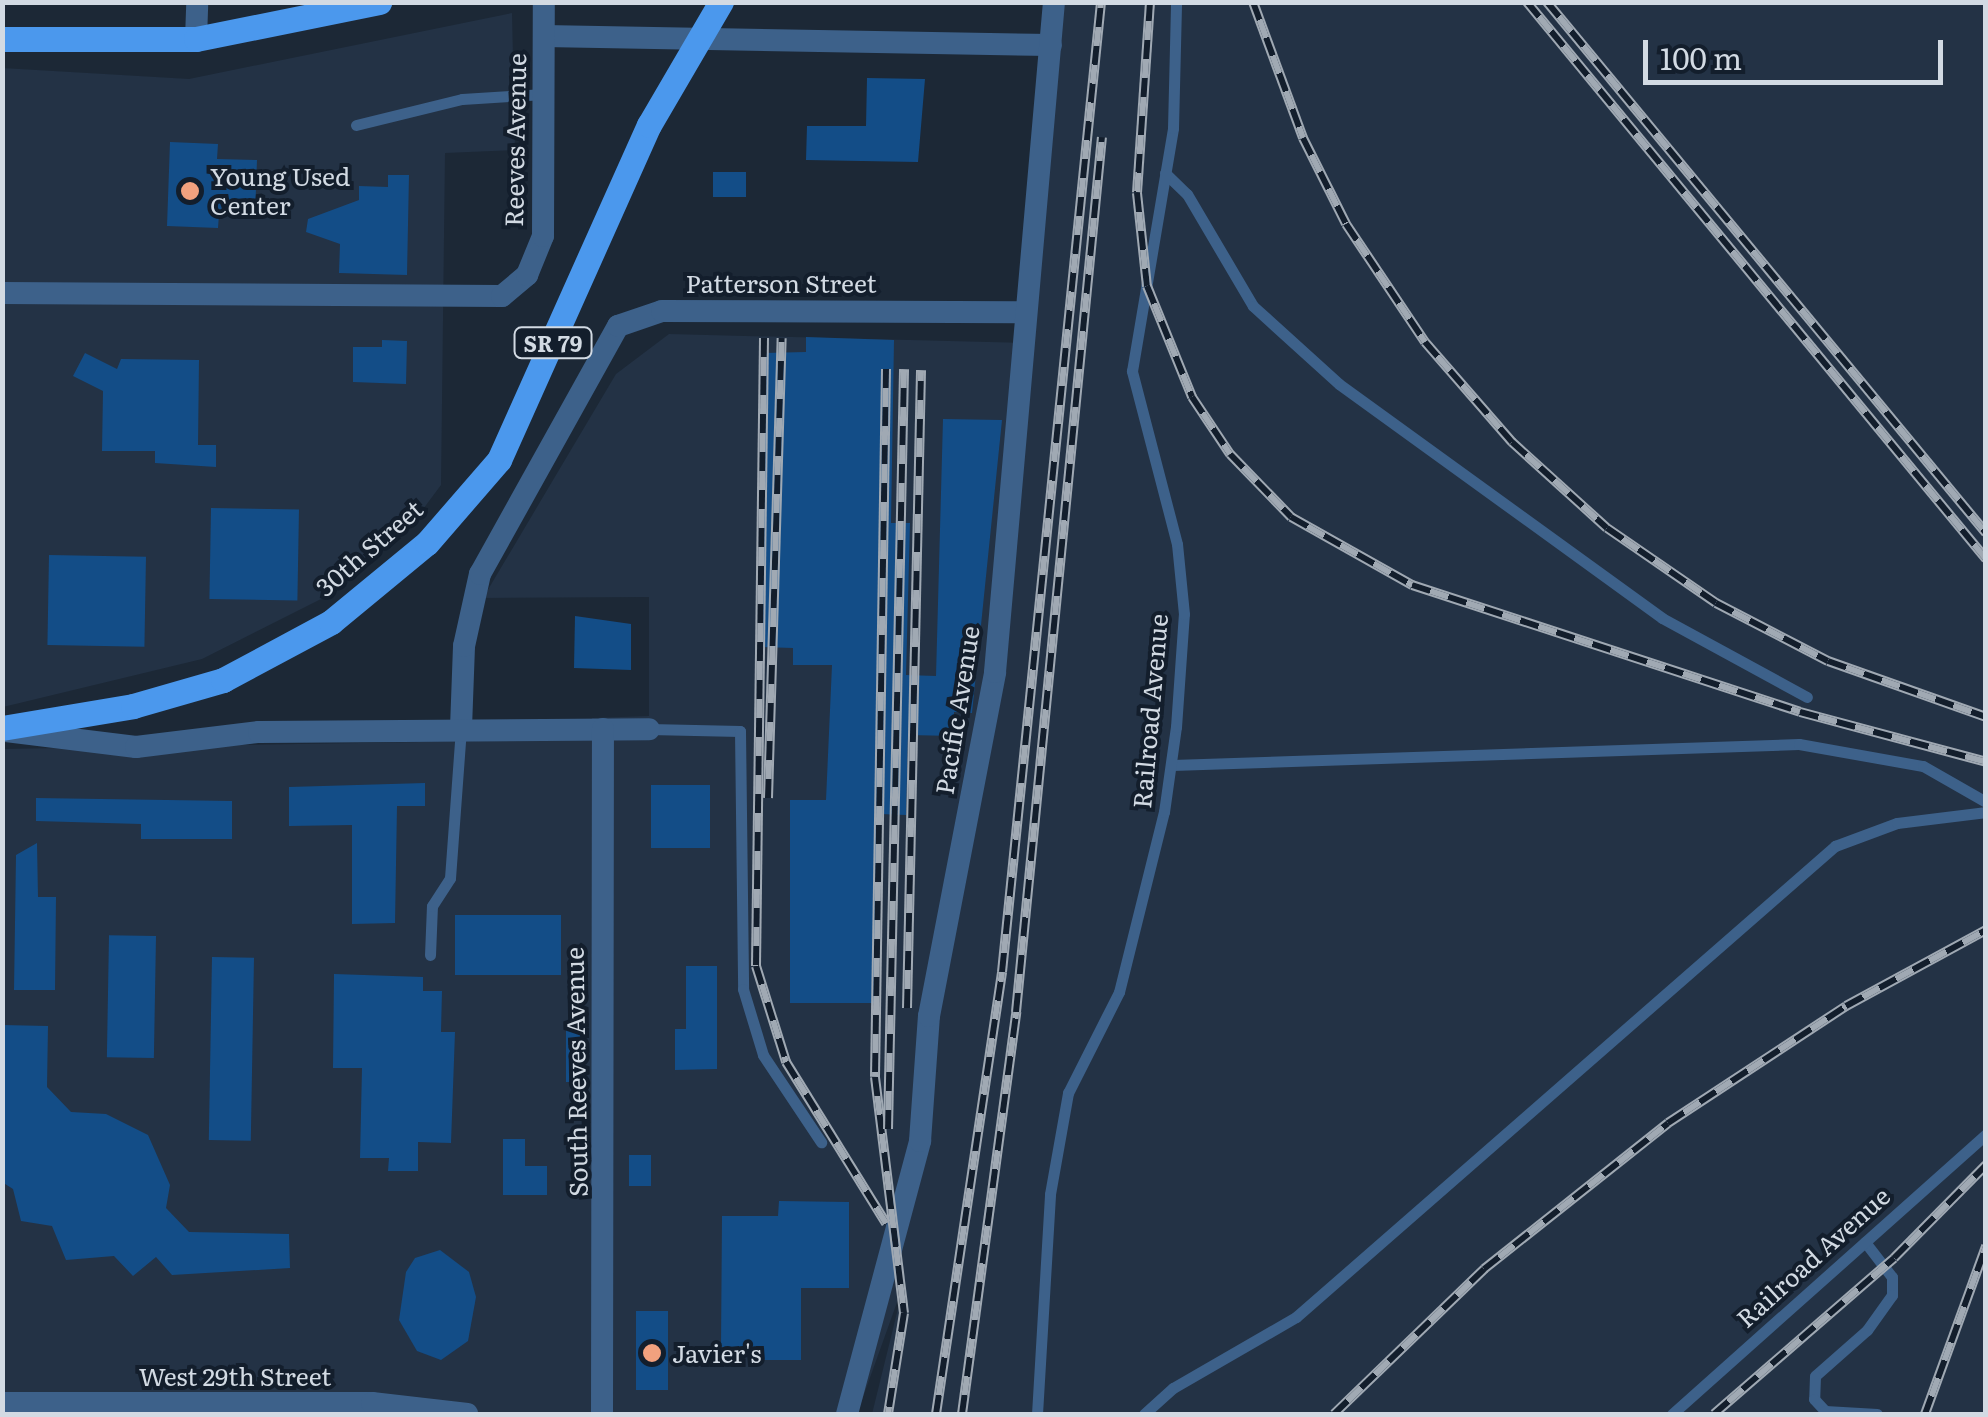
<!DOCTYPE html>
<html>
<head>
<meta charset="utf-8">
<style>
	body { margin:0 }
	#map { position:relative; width:1988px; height:1417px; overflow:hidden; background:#1c2836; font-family:Literata,serif }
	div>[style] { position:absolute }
	.built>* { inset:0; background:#233245 }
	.building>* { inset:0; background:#134d87; transform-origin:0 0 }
	.service>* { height:11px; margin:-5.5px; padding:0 5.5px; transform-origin:5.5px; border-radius:5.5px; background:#3d618a }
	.minor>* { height:22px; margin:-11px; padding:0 11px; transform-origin:11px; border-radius:11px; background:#3d618a }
	.primary>* { height:25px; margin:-12.5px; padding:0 12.5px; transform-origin:12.5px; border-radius:12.5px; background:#4b98ed }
	.rail>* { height:10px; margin-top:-5px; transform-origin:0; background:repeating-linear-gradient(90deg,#131e2c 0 19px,#a0a9b3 0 38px); box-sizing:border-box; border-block:2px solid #a0a9b3 }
	.primary-bridge>* { height:25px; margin:-12.5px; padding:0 12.5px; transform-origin:12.5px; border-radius:12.5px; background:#4b98ed }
	.dots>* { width:28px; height:28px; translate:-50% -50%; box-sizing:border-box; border:5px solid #131e2c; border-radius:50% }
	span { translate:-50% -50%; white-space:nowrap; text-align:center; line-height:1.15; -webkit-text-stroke:8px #131e2c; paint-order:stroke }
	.shield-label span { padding:2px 8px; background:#131e2c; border:2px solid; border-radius:8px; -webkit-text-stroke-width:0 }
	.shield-label { font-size:22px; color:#d2dae3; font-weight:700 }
	.street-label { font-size:25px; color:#d2dae3 }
	.poi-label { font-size:25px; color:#d2dae3 }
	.left { translate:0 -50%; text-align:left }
	.frame { position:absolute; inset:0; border:5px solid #d2dae3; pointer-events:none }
	.scale { position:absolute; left:1643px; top:40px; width:300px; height:45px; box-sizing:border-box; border:5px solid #d2dae3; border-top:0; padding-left:12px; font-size:30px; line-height:35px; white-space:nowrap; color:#d2dae3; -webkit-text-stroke:8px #131e2c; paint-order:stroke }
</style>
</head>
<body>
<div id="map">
	<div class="built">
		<div style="clip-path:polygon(1062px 3px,1985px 3px,1985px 1414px,872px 1414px,905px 1280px,857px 1414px,3px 1414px,2px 749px,591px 739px,592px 718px,649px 716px,649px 597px,483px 598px,616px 374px,669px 334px,1024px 343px)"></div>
		<div style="clip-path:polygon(512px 13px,515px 150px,445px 153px,441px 485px,406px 532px,323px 598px,202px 659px,3px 707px,2px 68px,189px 79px)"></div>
	</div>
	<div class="building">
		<div style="clip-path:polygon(867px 78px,925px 79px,918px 162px,806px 160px,807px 126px,866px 126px)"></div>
		<div style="clip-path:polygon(170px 142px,218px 144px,217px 159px,257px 160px,255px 216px,219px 214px,218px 228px,167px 226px)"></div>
		<div style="left:713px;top:172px;width:33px;height:25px"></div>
		<div style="clip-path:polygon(388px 175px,409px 175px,407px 275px,339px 273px,340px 244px,306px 232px,308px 219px,359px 200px,359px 186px,388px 187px)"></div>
		<div style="clip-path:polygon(806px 337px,894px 340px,891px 523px,910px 523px,906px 675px,936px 676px,943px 419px,1002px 420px,972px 713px,954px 712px,954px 736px,908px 735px,906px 815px,880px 814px,875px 1003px,790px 1003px,790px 800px,826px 800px,832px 665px,793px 665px,793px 648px,760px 647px,764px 353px,806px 352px)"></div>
		<div style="clip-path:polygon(382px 340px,407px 341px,406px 384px,353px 382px,353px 347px,382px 347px)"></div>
		<div style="clip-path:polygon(85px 353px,117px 369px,121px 359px,199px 360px,198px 445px,216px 445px,216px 467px,155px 463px,155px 451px,102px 451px,103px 391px,73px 376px)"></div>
		<div style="left:211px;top:508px;width:88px;height:91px;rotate:1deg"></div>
		<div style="left:49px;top:555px;width:97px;height:90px;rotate:1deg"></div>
		<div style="clip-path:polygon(575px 616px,631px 624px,631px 670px,574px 668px)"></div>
		<div style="clip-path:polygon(425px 783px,425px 806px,397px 806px,395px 923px,352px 924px,352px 825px,289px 826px,289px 787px)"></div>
		<div style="left:651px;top:785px;width:59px;height:63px"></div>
		<div style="clip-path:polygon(36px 798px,232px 801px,232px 839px,141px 839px,141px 824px,36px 821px)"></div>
		<div style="clip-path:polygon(37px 843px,38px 897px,56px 897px,55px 990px,14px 990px,16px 855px)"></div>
		<div style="left:561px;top:915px;width:60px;height:106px;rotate:90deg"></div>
		<div style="left:156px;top:936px;width:122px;height:47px;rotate:91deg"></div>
		<div style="left:212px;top:957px;width:42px;height:183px;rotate:1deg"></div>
		<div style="clip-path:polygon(686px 966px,717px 966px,717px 1069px,675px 1070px,675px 1029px,686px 1029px)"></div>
		<div style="clip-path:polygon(334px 974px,423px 977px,423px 991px,442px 991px,441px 1032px,455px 1032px,451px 1143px,418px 1142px,418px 1171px,388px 1171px,389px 1158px,360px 1158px,362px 1068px,333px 1068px)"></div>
		<div style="clip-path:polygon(2px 1025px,48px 1026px,47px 1087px,71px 1112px,106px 1114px,148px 1135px,170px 1185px,166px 1208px,189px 1232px,289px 1234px,290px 1268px,172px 1275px,156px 1257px,133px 1276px,114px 1256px,66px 1260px,52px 1226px,21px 1221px,13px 1189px,2px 1182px)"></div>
		<div style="left:566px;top:1030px;width:18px;height:52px"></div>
		<div style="clip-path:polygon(503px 1139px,525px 1139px,525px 1166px,547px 1166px,547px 1195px,503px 1195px)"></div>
		<div style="left:629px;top:1155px;width:22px;height:31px"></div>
		<div style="clip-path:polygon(779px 1201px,849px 1202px,849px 1288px,801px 1288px,801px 1360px,756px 1360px,756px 1347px,721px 1347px,722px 1216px,778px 1216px)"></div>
		<div style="clip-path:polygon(440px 1250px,469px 1272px,476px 1297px,468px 1341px,441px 1360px,417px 1351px,399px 1320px,406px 1272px,415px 1258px)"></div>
		<div style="left:636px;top:1311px;width:32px;height:79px"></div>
	</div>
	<div class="service">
		<div style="left:356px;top:125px;width:109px;rotate:-13.8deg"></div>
		<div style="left:462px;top:99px;width:82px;rotate:-3.5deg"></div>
		<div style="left:1165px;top:173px;width:30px;rotate:44deg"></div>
		<div style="left:1187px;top:194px;width:130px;rotate:59.5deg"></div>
		<div style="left:1253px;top:306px;width:116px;rotate:42.2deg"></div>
		<div style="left:1339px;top:384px;width:399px;rotate:35.9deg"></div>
		<div style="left:1662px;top:618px;width:165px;rotate:28.6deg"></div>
		<div style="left:649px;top:729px;width:91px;rotate:1.3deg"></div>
		<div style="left:740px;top:731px;width:258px;rotate:89.3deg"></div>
		<div style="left:743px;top:989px;width:69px;rotate:73.1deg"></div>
		<div style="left:763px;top:1055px;width:105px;rotate:56.3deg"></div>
		<div style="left:1172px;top:765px;width:627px;rotate:-1.92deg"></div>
		<div style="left:1799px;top:744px;width:126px;rotate:10.1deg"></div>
		<div style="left:1923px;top:766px;width:73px;rotate:29.7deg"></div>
		<div style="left:430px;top:955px;width:49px;rotate:-87.7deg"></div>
		<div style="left:432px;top:906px;width:33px;rotate:-57deg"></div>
		<div style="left:450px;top:878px;width:150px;rotate:-85.8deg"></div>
		<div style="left:1865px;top:1242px;width:44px;rotate:52.4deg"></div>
		<div style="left:1892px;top:1277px;width:18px;rotate:90deg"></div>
		<div style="left:1892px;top:1295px;width:43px;rotate:125.5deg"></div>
		<div style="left:1867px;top:1330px;width:69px;rotate:138.5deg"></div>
		<div style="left:1815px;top:1376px;width:23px;rotate:92deg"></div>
		<div style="left:1814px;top:1399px;width:16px;rotate:47deg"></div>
		<div style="left:1825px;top:1411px;width:52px;rotate:3.3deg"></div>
		<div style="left:1037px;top:1414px;width:220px;rotate:-86.6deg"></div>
		<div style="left:1050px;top:1194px;width:103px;rotate:-79.9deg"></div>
		<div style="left:1068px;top:1093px;width:113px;rotate:-63.2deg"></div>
		<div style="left:1119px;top:992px;width:186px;rotate:-76deg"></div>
		<div style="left:1164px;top:812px;width:86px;rotate:-82deg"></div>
		<div style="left:1176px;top:727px;width:113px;rotate:-86deg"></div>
		<div style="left:1184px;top:614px;width:70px;rotate:-95.7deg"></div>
		<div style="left:1177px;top:544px;width:179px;rotate:-104.6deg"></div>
		<div style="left:1132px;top:371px;width:246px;rotate:-80.4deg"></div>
		<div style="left:1173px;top:128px;width:126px;rotate:-88.6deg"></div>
		<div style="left:1144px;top:1414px;width:39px;rotate:-42deg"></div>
		<div style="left:1173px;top:1388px;width:142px;rotate:-30deg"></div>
		<div style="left:1296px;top:1317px;width:716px;rotate:-41.15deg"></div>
		<div style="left:1835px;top:846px;width:66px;rotate:-20.4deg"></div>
		<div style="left:1897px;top:823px;width:90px;rotate:-7deg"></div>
		<div style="left:1672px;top:1414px;width:421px;rotate:-41.7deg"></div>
	</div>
	<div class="minor">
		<div style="left:544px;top:36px;width:507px;rotate:1.02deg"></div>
		<div style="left:196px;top:39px;width:37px;rotate:-88deg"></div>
		<div style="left:2px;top:293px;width:500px;rotate:0.34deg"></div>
		<div style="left:502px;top:296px;width:33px;rotate:-40deg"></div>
		<div style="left:527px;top:275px;width:42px;rotate:-67.7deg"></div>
		<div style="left:543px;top:236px;width:234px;rotate:-89.8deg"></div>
		<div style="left:461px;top:728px;width:82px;rotate:-87.9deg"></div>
		<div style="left:464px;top:646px;width:74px;rotate:-77.5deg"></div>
		<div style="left:480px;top:574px;width:284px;rotate:-60.9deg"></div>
		<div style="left:618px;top:326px;width:46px;rotate:-18.8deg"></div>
		<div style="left:662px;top:311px;width:363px;rotate:0.2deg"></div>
		<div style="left:6px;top:731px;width:131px;rotate:7deg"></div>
		<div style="left:136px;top:747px;width:124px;rotate:-7deg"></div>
		<div style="left:259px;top:732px;width:390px;rotate:-0.4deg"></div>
		<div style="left:2px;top:1403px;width:370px"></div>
		<div style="left:372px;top:1403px;width:96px;rotate:6.6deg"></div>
		<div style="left:602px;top:1414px;width:685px;rotate:-89.92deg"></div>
		<div style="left:847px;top:1414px;width:283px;rotate:-75deg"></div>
		<div style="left:920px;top:1141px;width:125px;rotate:-85.9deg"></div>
		<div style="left:929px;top:1016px;width:350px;rotate:-79.1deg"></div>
		<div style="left:995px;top:672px;width:673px;rotate:-84.97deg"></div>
	</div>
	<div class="primary">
		<div style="left:2px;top:39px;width:194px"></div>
		<div style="left:196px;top:39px;width:187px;rotate:-11.4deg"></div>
		<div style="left:2px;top:728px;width:133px;rotate:-9.5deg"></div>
		<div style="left:133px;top:706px;width:94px;rotate:-16.1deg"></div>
		<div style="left:223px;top:680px;width:123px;rotate:-28.2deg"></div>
		<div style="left:331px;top:622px;width:124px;rotate:-39.5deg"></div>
		<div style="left:427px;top:543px;width:110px;rotate:-49.1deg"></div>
		<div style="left:499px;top:460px;width:367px;rotate:-65.9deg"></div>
	</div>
	<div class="rail">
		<div style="left:1150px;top:2px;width:191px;rotate:93.9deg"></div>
		<div style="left:1137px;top:193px;width:94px;rotate:83.9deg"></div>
		<div style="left:1147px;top:286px;width:120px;rotate:67.9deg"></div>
		<div style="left:1192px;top:397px;width:69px;rotate:56.3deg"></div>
		<div style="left:1230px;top:454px;width:88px;rotate:45.9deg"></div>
		<div style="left:1291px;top:517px;width:139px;rotate:29.3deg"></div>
		<div style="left:1412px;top:585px;width:408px;rotate:18.1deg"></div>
		<div style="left:1800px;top:712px;width:193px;rotate:15deg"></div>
		<div style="left:1253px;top:2px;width:145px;rotate:69.8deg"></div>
		<div style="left:1303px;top:138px;width:96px;rotate:63.4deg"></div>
		<div style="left:1346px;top:224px;width:142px;rotate:56.2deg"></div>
		<div style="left:1425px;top:342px;width:133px;rotate:49deg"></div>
		<div style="left:1512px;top:442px;width:128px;rotate:42.2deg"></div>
		<div style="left:1607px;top:528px;width:132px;rotate:34.5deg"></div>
		<div style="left:1716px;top:603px;width:126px;rotate:27.4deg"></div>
		<div style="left:1828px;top:661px;width:168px;rotate:19.5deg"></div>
		<div style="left:1527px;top:2px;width:722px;rotate:50.51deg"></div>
		<div style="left:1547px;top:2px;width:689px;rotate:50.42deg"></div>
		<div style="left:764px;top:338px;width:628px;rotate:90.73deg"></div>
		<div style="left:756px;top:966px;width:101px;rotate:72.6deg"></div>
		<div style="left:786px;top:1062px;width:190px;rotate:58.2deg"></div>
		<div style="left:886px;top:369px;width:708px;rotate:90.89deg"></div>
		<div style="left:875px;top:1077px;width:238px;rotate:83deg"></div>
		<div style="left:904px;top:1313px;width:102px;rotate:99deg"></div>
		<div style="left:768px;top:798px;width:460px;rotate:-88.3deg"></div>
		<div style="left:907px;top:1008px;width:638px;rotate:-88.74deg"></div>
		<div style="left:888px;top:1129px;width:760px;rotate:-88.79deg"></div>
		<div style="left:936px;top:1414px;width:447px;rotate:-81.5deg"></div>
		<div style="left:1002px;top:972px;width:975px;rotate:-84.17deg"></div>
		<div style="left:962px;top:1414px;width:406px;rotate:-82.3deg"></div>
		<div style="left:1016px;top:1012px;width:879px;rotate:-84.39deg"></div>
		<div style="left:1334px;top:1414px;width:209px;rotate:-44deg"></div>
		<div style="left:1484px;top:1269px;width:235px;rotate:-38.4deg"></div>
		<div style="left:1668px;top:1123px;width:213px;rotate:-33.3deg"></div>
		<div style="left:1846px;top:1006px;width:159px;rotate:-28.5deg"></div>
		<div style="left:1714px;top:1414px;width:238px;rotate:-40.9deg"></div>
		<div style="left:1894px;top:1258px;width:131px;rotate:-45.3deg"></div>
		<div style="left:1925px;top:1414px;width:179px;rotate:-70deg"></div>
	</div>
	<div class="primary-bridge">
		<div style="left:649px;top:125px;width:143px;rotate:-59.7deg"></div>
	</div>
	<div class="dots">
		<div style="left:190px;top:191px;background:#f2a17e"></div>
		<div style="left:652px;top:1353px;background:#f2a17e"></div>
	</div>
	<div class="shield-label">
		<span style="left:553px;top:343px">SR 79</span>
	</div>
	<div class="street-label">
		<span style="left:515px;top:140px;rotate:-89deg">Reeves Avenue</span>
		<span style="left:781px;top:283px">Patterson Street</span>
		<span style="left:369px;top:548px;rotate:-41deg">30th Street</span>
		<span style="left:957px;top:710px;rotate:-81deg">Pacific Avenue</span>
		<span style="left:1150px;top:711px;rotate:-85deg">Railroad Avenue</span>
		<span style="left:576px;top:1072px;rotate:-91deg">South Reeves Avenue</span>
		<span style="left:1813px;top:1257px;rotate:-42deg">Railroad Avenue</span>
		<span style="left:235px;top:1376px">West 29th Street</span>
	</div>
	<div class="poi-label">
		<span class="left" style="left:210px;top:191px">Young Used<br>Center</span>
		<span class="left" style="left:672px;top:1353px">Javier's</span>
	</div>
	<div class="frame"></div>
	<div class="scale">100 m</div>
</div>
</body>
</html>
